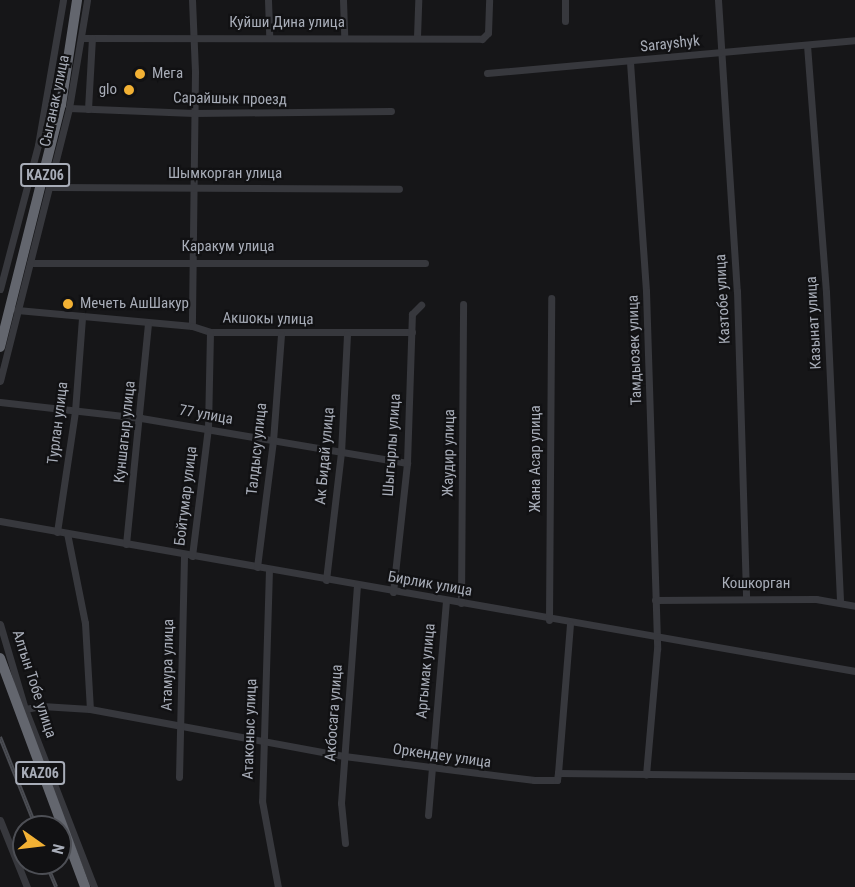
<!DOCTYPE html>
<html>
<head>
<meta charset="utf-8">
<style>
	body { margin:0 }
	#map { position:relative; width:855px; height:887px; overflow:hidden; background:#161618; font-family:"Roboto Condensed",sans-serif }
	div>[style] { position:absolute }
	.minor>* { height:7px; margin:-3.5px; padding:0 3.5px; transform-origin:3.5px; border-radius:3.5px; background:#37383d }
	.highway>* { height:10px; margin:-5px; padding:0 5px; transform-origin:5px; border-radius:5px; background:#63666e }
	.rail>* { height:4px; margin-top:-2px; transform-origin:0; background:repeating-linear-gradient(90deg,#111113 0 4.5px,#4a4c52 0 9px); box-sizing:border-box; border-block:2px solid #4a4c52 }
	.dots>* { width:16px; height:16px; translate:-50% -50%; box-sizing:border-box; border:3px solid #111113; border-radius:50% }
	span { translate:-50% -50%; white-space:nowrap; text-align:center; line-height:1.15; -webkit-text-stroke:4.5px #111113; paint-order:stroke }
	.shield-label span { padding:2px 4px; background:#111113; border:2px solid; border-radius:4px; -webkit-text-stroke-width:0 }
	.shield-label { font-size:14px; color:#a8adb8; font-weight:700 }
	.street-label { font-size:15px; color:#a8adb8 }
	.poi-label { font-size:15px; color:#a8adb8 }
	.left { translate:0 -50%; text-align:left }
	.right { translate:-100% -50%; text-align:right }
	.north { position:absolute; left:12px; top:815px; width:60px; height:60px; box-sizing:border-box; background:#111113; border:2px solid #4d4f55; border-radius:50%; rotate:104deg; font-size:16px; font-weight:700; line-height:24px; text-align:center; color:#a8adb8 }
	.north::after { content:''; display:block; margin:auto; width:21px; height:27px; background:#f2b134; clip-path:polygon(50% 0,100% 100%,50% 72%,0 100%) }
</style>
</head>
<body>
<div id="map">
	<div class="minor">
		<div style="left:192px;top:0;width:72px;rotate:87.6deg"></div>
		<div style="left:195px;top:72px;width:254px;rotate:90.7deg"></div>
		<div style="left:268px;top:0;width:36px;rotate:88deg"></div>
		<div style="left:343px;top:0;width:37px;rotate:88deg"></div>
		<div style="left:565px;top:0;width:21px;rotate:90deg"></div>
		<div style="left:718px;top:0;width:292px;rotate:86.3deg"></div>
		<div style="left:737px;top:291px;width:306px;rotate:88.3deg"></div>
		<div style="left:417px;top:37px;width:37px;rotate:-88deg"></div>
		<div style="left:82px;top:38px;width:400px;rotate:0.1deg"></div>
		<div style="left:482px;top:39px;width:8px;rotate:-45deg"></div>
		<div style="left:488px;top:33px;width:33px;rotate:-88deg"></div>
		<div style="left:807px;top:45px;width:248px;rotate:85.6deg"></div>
		<div style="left:826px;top:292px;width:308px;rotate:87.4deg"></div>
		<div style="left:630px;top:62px;width:230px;rotate:86deg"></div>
		<div style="left:646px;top:291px;width:358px;rotate:88.2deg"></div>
		<div style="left:657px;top:649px;width:126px;rotate:95deg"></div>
		<div style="left:487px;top:73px;width:369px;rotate:-5.1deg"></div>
		<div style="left:69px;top:108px;width:125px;rotate:2.3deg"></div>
		<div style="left:194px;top:113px;width:197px;rotate:-0.6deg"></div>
		<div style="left:88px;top:109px;width:71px;rotate:-86.8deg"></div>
		<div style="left:51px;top:187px;width:348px;rotate:0.3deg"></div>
		<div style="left:30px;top:263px;width:395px"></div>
		<div style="left:0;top:289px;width:149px;rotate:-75.2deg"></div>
		<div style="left:38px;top:145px;width:147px;rotate:-80.2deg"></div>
		<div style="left:17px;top:310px;width:176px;rotate:5.2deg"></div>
		<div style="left:192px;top:326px;width:19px;rotate:18deg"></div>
		<div style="left:210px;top:332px;width:202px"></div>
		<div style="left:0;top:381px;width:282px;rotate:-75.8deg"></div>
		<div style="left:69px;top:108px;width:109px;rotate:-80.5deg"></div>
		<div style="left:0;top:402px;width:142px;rotate:6.5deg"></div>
		<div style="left:141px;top:418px;width:270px;rotate:9.6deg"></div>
		<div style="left:0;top:521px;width:868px;rotate:9.95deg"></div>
		<div style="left:57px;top:532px;width:122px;rotate:-81.5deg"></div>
		<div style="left:75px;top:411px;width:94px;rotate:-85.7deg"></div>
		<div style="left:67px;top:533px;width:92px;rotate:78.7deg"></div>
		<div style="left:85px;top:623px;width:86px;rotate:86.7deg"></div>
		<div style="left:126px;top:544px;width:222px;rotate:-84.3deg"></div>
		<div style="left:192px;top:556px;width:129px;rotate:-82.9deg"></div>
		<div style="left:208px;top:428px;width:96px;rotate:-88.8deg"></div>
		<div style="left:257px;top:567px;width:127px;rotate:-82.8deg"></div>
		<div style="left:273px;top:441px;width:107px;rotate:-85.7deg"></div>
		<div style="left:269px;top:569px;width:232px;rotate:91.7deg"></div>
		<div style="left:262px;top:801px;width:87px;rotate:79.5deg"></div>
		<div style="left:326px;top:580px;width:128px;rotate:-83.3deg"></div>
		<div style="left:341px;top:453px;width:119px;rotate:-87.1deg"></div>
		<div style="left:393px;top:592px;width:130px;rotate:-83.8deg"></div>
		<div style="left:407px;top:463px;width:149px;rotate:-88.1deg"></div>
		<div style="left:412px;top:314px;width:13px;rotate:-45deg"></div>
		<div style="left:655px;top:600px;width:161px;rotate:-0.4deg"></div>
		<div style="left:816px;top:599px;width:40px;rotate:10deg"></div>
		<div style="left:461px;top:603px;width:299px;rotate:-89.6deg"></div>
		<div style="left:549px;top:620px;width:322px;rotate:-89.6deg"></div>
		<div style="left:0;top:624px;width:89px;rotate:73.6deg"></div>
		<div style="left:25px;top:709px;width:191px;rotate:68.8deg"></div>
		<div style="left:25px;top:709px;width:17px;rotate:-10deg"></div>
		<div style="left:42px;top:706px;width:48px;rotate:3.6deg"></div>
		<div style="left:90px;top:709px;width:258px;rotate:10.5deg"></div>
		<div style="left:344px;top:756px;width:192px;rotate:7.2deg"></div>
		<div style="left:534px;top:780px;width:23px"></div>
		<div style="left:557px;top:780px;width:7px;rotate:-82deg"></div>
		<div style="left:558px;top:773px;width:297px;rotate:0.6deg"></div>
		<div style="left:558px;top:773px;width:149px;rotate:-85.4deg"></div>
		<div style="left:179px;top:777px;width:223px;rotate:-88.7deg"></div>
		<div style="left:428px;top:815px;width:215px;rotate:-85.2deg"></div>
		<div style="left:0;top:820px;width:72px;rotate:68.1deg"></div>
		<div style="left:345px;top:843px;width:40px;rotate:-95.7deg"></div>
		<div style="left:341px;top:803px;width:219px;rotate:-85.8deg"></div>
	</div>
	<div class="highway">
		<div style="left:0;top:347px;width:250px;rotate:-75.9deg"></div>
		<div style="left:61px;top:105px;width:106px;rotate:-81.3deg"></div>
		<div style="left:0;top:658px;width:244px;rotate:69.6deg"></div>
	</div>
	<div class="rail">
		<div style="left:0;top:737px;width:97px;rotate:68.2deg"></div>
		<div style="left:46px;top:863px;width:26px;rotate:67deg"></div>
	</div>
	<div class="dots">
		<div style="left:140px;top:74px;background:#f2b134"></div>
		<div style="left:129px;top:90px;background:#f2b134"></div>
		<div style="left:68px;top:304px;background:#f2b134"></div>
	</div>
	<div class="shield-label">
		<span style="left:45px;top:175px">KАZ06</span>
		<span style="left:40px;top:773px">KАZ06</span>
	</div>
	<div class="street-label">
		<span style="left:287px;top:23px">Куйши Дина улица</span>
		<span style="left:670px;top:44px;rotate:-6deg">Sarayshyk</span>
		<span style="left:230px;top:99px;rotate:1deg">Сарайшык проезд</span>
		<span style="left:55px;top:101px;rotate:-78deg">Сыганак улица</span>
		<span style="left:225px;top:174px">Шымкорган улица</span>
		<span style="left:228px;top:247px">Каракум улица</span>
		<span style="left:723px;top:299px;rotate:-93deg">Казтобе улица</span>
		<span style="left:268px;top:319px;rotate:1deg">Акшокы улица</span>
		<span style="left:814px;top:323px;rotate:-93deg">Казынат улица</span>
		<span style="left:635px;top:350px;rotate:-92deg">Тамдыозек улица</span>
		<span style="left:206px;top:415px;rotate:10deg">77 улица</span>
		<span style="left:58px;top:423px;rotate:-83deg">Турлан улица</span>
		<span style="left:125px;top:432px;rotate:-84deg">Куншагыр улица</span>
		<span style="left:392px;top:445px;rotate:-86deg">Шыгырлы улица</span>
		<span style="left:257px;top:449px;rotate:-84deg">Талдысу улица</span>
		<span style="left:449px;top:453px;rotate:-89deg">Жаудир улица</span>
		<span style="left:325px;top:456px;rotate:-85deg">Ак Бидай улица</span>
		<span style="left:536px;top:459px;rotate:-90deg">Жана Асар улица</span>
		<span style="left:186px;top:496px;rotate:-83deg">Бойтумар улица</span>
		<span style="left:430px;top:584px;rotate:10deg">Бирлик улица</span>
		<span style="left:756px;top:584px">Кошкорган</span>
		<span style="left:168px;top:665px;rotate:-89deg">Атамура улица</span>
		<span style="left:426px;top:671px;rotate:-85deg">Аргымак улица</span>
		<span style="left:34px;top:684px;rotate:72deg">Алтын Тобе улица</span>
		<span style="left:334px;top:713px;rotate:-86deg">Акбосага улица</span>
		<span style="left:250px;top:729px;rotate:-88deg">Атаконыс улица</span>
		<span style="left:442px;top:756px;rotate:8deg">Оркендеу улица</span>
	</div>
	<div class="poi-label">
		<span class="left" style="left:152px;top:74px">Мега</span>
		<span class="right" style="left:117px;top:90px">glo</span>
		<span class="left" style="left:80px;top:304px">Мечеть АшШакур</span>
	</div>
	<div class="north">N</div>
</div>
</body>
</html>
